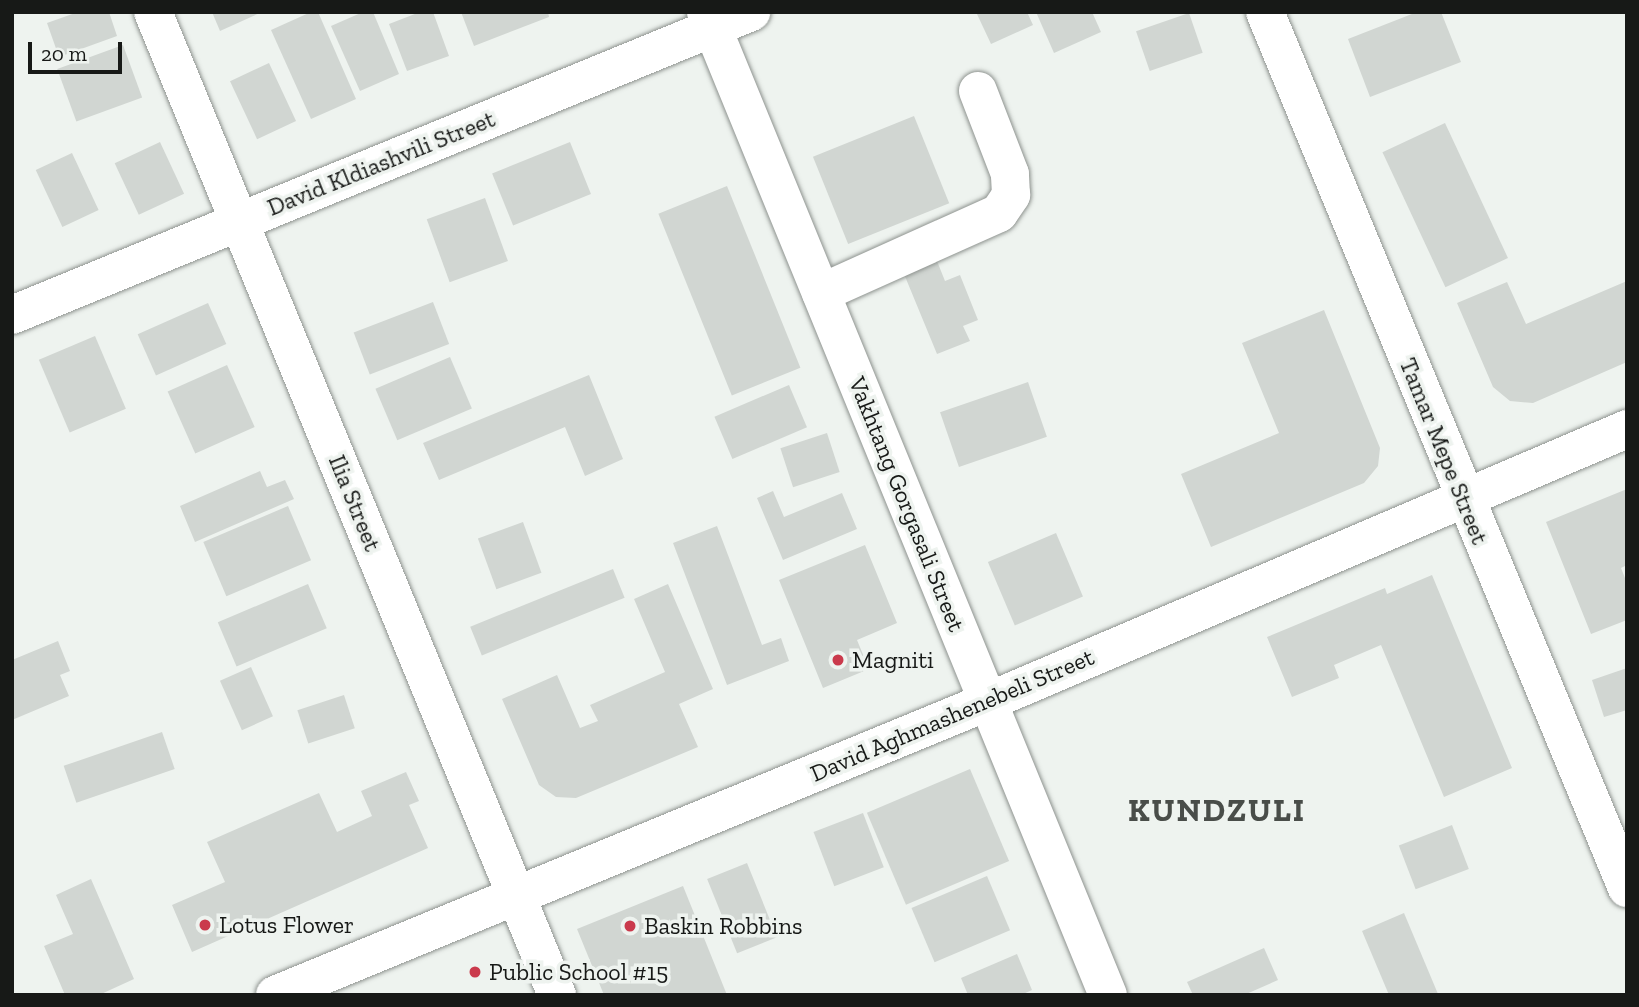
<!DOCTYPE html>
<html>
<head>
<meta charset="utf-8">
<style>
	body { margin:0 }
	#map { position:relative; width:1639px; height:1007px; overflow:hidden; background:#eef3ef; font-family:"Zilla Slab",serif }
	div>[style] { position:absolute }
	.building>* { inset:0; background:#d1d6d2; transform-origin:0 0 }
	.roads { filter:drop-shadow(0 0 2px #8e938f) drop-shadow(0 0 2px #8e938f) }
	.minor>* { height:38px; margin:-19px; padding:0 19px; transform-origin:19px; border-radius:19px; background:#fff }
	.dots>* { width:19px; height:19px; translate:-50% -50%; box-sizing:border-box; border:4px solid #eef3ef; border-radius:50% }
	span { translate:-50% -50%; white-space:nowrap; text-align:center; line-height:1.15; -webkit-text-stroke:7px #eef3ef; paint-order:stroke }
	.street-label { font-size:24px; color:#171917 }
	.poi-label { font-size:24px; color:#171917 }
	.left { translate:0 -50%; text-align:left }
	.district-label { font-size:32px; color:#494d49; font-weight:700; letter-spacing:2px }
	.frame { position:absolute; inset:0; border:14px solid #171917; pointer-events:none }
	.scale { position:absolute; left:28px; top:42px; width:94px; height:32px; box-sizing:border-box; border:4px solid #171917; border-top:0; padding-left:9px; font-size:21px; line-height:24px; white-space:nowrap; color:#171917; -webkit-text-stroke:5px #eef3ef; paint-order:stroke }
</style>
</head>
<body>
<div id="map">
	<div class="building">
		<div style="clip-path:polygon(78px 12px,109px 12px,117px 36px,59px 57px,47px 23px)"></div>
		<div style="clip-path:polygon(212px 12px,262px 12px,220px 31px)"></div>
		<div style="clip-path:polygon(311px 12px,318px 12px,356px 99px,311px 119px,271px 30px)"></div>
		<div style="clip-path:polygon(363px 12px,373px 12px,399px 74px,360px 91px,331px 26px)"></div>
		<div style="clip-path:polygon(420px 12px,433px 12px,449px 56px,407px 71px,389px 24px)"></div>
		<div style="clip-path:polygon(461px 12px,548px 12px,549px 17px,474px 46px)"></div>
		<div style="clip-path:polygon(976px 12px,1027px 12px,1033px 25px,991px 44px)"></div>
		<div style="clip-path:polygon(1036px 12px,1092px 12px,1101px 32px,1054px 53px)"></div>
		<div style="clip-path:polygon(1417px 12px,1441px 12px,1461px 62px,1370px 97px,1348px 39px)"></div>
		<div style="left:1189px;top:13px;width:42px;height:56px;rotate:71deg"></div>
		<div style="left:123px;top:45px;width:56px;height:70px;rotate:70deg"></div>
		<div style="left:269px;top:63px;width:64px;height:43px;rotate:65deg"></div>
		<div style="left:914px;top:116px;width:94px;height:109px;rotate:68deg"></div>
		<div style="left:1445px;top:123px;width:149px;height:69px;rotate:65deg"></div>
		<div style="left:160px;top:142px;width:57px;height:50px;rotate:65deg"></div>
		<div style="left:570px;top:142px;width:56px;height:84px;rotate:68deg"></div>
		<div style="left:72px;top:153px;width:63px;height:40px;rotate:65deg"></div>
		<div style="left:727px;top:186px;width:196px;height:74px;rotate:68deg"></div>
		<div style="left:485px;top:198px;width:67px;height:62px;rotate:70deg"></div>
		<div style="clip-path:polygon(937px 261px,945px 281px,960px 275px,978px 320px,963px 326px,970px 341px,937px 354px,904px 274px)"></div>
		<div style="clip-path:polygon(1627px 281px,1627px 362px,1533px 403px,1510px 401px,1493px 387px,1457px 303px,1507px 282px,1526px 324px)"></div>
		<div style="left:433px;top:302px;width:45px;height:85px;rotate:69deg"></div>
		<div style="left:208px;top:303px;width:45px;height:77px;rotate:66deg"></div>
		<div style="clip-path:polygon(1324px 310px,1380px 448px,1378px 466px,1364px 483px,1211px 547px,1181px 474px,1279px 433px,1242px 343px)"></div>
		<div style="left:95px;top:336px;width:79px;height:61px;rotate:67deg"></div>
		<div style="left:450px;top:357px;width:56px;height:81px;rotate:67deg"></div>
		<div style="left:227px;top:365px;width:68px;height:65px;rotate:66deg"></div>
		<div style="clip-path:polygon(589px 375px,623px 459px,585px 476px,565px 427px,439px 480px,423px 443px)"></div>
		<div style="left:1028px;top:382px;width:58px;height:93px;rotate:71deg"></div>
		<div style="left:789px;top:385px;width:46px;height:81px;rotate:67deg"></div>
		<div style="left:827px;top:433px;width:41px;height:49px;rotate:72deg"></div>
		<div style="clip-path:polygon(260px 471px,267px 487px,285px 480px,294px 499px,195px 542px,180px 506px)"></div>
		<div style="clip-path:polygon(1627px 489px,1627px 565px,1621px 568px,1627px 583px,1627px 620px,1591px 634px,1546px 522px)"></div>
		<div style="clip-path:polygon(773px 491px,784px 517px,842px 493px,857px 529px,783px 560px,757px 498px)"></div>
		<div style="left:288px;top:506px;width:59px;height:92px;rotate:67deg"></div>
		<div style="left:523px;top:522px;width:54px;height:48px;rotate:70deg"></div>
		<div style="clip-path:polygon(717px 526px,762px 645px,781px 638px,789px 661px,727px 685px,673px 543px)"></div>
		<div style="left:1056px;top:533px;width:69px;height:74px;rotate:67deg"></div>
		<div style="clip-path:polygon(865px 545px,897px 623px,857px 640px,869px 669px,823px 688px,779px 580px)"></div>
		<div style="left:613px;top:569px;width:31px;height:154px;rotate:68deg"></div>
		<div style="clip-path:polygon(1432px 575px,1512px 768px,1444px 797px,1381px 645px,1334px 665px,1339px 678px,1292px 697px,1267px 637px,1385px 588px,1387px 594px)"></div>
		<div style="left:308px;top:584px;width:48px;height:98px;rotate:67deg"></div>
		<div style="clip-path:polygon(668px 584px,713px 689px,679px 704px,698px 747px,576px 798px,556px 797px,539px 785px,502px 699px,557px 675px,580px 728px,598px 721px,590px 705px,665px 672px,634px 599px)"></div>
		<div style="clip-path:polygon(58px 641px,70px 671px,60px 675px,69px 696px,12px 720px,12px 660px)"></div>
		<div style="left:251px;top:667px;width:54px;height:34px;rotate:66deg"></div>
		<div style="clip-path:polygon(1627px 668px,1627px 710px,1604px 717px,1592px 680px)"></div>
		<div style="left:344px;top:695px;width:35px;height:49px;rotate:72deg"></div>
		<div style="left:162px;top:732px;width:39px;height:104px;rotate:71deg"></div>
		<div style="left:970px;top:769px;width:100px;height:112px;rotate:67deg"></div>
		<div style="clip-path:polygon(406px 772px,419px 801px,409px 805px,428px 848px,192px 952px,172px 905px,225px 882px,207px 842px,319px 793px,337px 832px,372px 816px,361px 791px)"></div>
		<div style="left:863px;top:813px;width:58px;height:53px;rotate:69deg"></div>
		<div style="left:1452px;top:825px;width:47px;height:57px;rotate:69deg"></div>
		<div style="left:747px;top:863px;width:80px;height:43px;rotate:68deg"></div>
		<div style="left:987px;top:876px;width:59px;height:82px;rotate:67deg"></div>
		<div style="clip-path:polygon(91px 879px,134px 979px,99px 995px,65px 995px,44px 946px,73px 934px,56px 895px)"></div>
		<div style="clip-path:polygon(683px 886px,727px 995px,604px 995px,577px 929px)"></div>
		<div style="clip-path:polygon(1404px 913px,1438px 994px,1436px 995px,1389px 995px,1362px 931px)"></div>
		<div style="clip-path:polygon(1264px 948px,1278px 980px,1244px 995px,1193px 995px,1187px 982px)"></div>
		<div style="clip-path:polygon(1017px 954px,1032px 990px,1021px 995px,968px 995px,961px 978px)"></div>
	</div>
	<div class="roads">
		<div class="minor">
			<div style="left:153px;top:12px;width:1063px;rotate:67.66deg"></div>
			<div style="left:706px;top:12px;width:1062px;rotate:67.76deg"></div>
			<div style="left:1265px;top:12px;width:948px;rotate:67.55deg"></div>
			<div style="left:821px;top:293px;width:195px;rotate:-24.2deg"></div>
			<div style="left:999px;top:213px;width:22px;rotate:-56deg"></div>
			<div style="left:1011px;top:195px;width:21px;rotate:-93deg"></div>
			<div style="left:1010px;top:174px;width:89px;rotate:-111.1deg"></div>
			<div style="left:12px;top:315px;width:799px;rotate:-22.29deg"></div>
			<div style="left:275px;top:995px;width:770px;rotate:-22.37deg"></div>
			<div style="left:987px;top:702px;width:696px;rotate:-23.1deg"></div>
		</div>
	</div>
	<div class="dots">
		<div style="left:838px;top:660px;background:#ca3a4c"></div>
		<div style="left:205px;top:925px;background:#ca3a4c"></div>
		<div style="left:630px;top:926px;background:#ca3a4c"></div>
		<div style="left:475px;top:972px;background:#ca3a4c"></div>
	</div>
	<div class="street-label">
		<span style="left:381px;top:163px;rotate:-22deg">David Kldiashvili Street</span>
		<span style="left:1444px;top:451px;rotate:68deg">Tamar Mepe Street</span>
		<span style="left:355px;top:503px;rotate:68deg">Ilia Street</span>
		<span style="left:907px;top:504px;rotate:68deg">Vakhtang Gorgasali Street</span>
		<span style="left:952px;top:715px;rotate:-23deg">David Aghmashenebeli Street</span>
	</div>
	<div class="poi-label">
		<span class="left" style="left:852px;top:660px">Magniti</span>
		<span class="left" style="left:219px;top:925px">Lotus Flower</span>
		<span class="left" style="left:644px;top:926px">Baskin Robbins</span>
		<span class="left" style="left:489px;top:972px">Public School #15</span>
	</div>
	<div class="district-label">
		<span style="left:1217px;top:810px">KUNDZULI</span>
	</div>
	<div class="frame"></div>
	<div class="scale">20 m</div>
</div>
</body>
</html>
